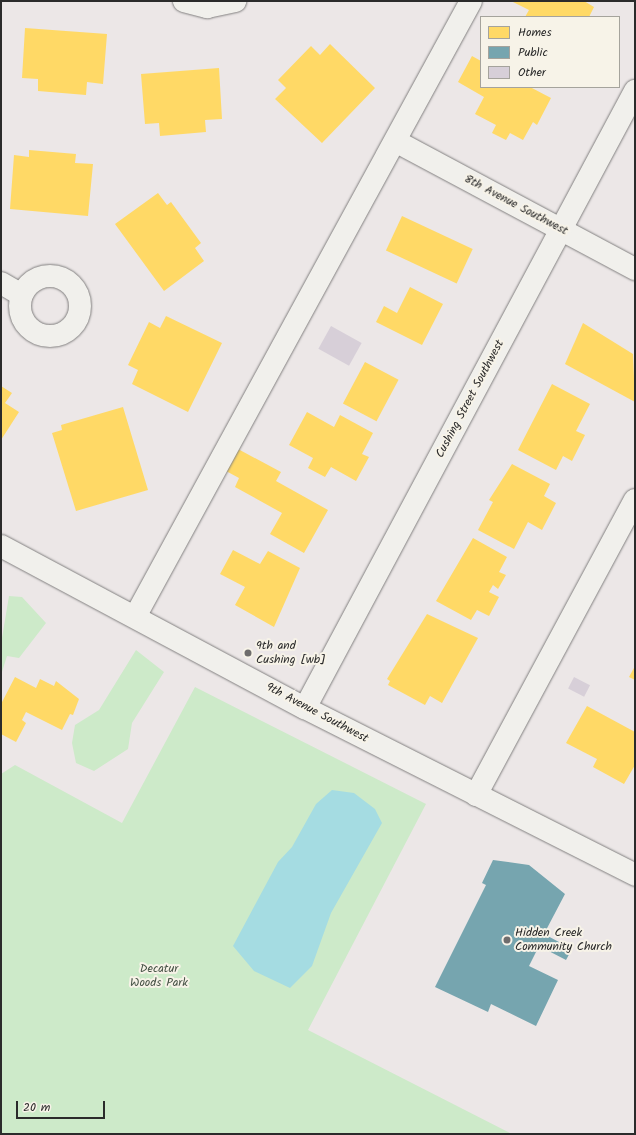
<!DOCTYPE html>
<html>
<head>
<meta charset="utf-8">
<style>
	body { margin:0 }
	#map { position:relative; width:636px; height:1135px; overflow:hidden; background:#ece7e7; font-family:Kalam,sans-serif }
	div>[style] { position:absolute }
	.green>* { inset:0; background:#cdeac9 }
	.water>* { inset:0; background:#a5dce2 }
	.homes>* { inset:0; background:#ffd966; transform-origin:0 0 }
	.public>* { inset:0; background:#76a5af }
	.building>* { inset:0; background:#d7cfd8; transform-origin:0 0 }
	.roads { filter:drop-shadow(0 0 1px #828080) drop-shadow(0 0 1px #828080) }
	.minor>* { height:22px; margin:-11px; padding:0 11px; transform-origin:11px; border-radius:11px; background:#f1f0ec }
	.minor>.ring { margin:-11px; padding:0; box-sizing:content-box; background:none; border:22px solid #f1f0ec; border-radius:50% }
	.dots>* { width:11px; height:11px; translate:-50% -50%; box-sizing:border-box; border:2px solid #f7f3e8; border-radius:50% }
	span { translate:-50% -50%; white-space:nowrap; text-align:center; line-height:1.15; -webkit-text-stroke:4px #f7f3e8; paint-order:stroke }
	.street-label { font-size:12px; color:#2b2b2b }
	.poi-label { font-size:12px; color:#2b2b2b }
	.left { translate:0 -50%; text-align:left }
	.park-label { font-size:12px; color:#465246 }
	.frame { position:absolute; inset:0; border:2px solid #2b2b2b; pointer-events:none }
	.legend { position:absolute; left:480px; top:16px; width:140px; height:72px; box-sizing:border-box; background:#f7f3e8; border:1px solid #a5a39c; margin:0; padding:5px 7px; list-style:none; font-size:12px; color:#2b2b2b }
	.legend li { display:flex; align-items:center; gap:8px; height:20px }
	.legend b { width:20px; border:1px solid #a5a39c }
	.scale { position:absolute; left:16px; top:1101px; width:89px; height:18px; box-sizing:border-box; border:2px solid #2b2b2b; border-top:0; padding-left:5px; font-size:12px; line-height:14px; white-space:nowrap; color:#2b2b2b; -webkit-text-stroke:3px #f7f3e8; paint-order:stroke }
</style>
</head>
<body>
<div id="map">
	<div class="green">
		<div style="clip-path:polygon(9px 596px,22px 597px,46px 623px,19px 658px,7px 656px,1px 675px,1px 644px)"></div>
		<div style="clip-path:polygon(136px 650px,164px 672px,132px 723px,128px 749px,94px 771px,76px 763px,72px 743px,75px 725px,99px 710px)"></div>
		<div style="clip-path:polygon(195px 687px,426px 804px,308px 1030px,512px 1134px,1px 1134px,1px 774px,15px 765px,122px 823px)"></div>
	</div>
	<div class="water">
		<div style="clip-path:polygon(332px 790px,354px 793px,375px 809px,382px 823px,331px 913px,312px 966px,290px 988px,254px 971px,233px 946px,278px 862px,292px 847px,316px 804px)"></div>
	</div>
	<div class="homes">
		<div style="clip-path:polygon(511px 1px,584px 1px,594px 7px,589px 17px,525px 17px,529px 10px)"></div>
		<div style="clip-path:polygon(25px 28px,107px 34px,103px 84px,87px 82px,86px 95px,38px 91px,38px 79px,22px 78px)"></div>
		<div style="clip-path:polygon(330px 44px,375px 88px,322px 143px,275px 99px,286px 88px,278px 80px,311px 46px,320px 55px)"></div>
		<div style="clip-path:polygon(472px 56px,481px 61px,481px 87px,530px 87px,551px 98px,537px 125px,533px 122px,523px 140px,510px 133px,506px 140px,492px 133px,496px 125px,475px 114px,484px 97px,458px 82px)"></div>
		<div style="clip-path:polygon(219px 68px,222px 119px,205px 120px,206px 132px,160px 136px,159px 123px,145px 124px,141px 74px)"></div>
		<div style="clip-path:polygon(29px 150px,76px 154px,75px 163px,93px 164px,88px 216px,10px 209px,14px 155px,29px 157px)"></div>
		<div style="clip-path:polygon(158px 193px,167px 205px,171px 202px,201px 243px,195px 248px,204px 261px,164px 291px,115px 224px)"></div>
		<div style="left:402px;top:216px;width:78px;height:38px;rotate:25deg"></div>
		<div style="clip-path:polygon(410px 287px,443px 304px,422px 345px,376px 322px,384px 306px,397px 313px)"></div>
		<div style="clip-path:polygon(166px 316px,222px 343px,188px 412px,132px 384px,138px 370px,128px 365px,149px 322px,160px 328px)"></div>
		<div style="clip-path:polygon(583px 323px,633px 354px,635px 402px,565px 364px)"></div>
		<div style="left:365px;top:362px;width:38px;height:47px;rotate:28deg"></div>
		<div style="clip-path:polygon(552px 384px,590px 404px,576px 431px,585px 435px,572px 461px,563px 456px,556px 470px,518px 450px)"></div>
		<div style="clip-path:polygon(1px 386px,12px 393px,5px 403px,19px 412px,1px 440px)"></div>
		<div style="clip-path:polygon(123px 407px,148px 490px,76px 511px,52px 433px,62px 430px,61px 425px)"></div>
		<div style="clip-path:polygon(307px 412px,334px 427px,340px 415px,373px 433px,362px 454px,369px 457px,356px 481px,331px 467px,325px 477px,308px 468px,313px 458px,289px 445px)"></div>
		<div style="clip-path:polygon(238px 449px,281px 472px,276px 481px,328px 510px,304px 553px,270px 534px,282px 513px,235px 487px,239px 478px,226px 471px)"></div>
		<div style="clip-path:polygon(512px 464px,550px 484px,544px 496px,556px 503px,542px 530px,528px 522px,514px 549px,478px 530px,493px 502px,489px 500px)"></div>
		<div style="clip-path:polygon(473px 538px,507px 557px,499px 572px,506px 575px,498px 589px,493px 585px,489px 592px,499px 597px,489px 616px,477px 610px,471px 620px,436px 601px)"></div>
		<div style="clip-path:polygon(233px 550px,260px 564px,268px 551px,300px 568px,274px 627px,235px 605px,245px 587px,220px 574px)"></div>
		<div style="clip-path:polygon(427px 614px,478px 638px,442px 703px,430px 696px,425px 705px,388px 685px,390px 681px,387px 679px)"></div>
		<div style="clip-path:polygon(635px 666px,635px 680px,629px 677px)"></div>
		<div style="clip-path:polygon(15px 677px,36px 688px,40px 679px,54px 686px,56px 681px,79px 699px,73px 715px,70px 714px,62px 730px,26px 712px,22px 720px,26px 723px,16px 742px,1px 734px,1px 704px)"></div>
		<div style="clip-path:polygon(587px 706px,635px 732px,635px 765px,624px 784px,593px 767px,597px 759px,566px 743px)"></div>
	</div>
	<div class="public">
		<div style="clip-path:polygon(493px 860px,529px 865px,565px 894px,544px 934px,572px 949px,566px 960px,539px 946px,529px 966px,558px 980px,536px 1026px,491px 1004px,488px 1012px,435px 987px,486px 885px,482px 883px)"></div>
	</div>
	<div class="building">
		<div style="left:331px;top:326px;width:35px;height:26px;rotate:29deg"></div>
		<div style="left:574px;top:677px;width:18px;height:13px;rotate:27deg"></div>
	</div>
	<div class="roads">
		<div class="minor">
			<div style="left:184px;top:1px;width:24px;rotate:15deg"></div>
			<div style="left:207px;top:7px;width:29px;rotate:-12deg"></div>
			<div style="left:397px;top:142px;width:270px;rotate:28.1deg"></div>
			<div class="ring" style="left:20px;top:276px;width:38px;height:38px"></div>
			<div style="left:1px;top:283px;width:24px;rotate:30deg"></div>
			<div style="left:1px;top:546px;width:344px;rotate:28.1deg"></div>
			<div style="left:305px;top:708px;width:370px;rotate:26.8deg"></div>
			<div style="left:136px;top:615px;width:699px;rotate:-61.38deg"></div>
			<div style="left:305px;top:708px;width:700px;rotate:-61.86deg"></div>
			<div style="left:476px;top:795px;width:335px;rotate:-61.7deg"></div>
		</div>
	</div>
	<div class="dots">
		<div style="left:248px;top:653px;background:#6f6d6d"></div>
		<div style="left:507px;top:940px;background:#6f6d6d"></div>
	</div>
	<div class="street-label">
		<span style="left:516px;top:205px;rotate:28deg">8th Avenue Southwest</span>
		<span style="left:470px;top:399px;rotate:-62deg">Cushing Street Southwest</span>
		<span style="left:317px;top:713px;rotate:28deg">9th Avenue Southwest</span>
	</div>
	<div class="poi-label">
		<span class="left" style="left:256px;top:653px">9th and<br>Cushing [wb]</span>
		<span class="left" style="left:515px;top:940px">Hidden Creek<br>Community Church</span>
	</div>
	<div class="park-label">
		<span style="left:159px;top:976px">Decatur<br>Woods Park</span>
	</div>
	<div class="frame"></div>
	<ul class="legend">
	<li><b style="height:11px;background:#ffd966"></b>Homes</li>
	<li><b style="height:11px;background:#76a5af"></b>Public</li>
	<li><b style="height:11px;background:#d7cfd8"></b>Other</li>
	</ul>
	<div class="scale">20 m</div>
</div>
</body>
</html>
